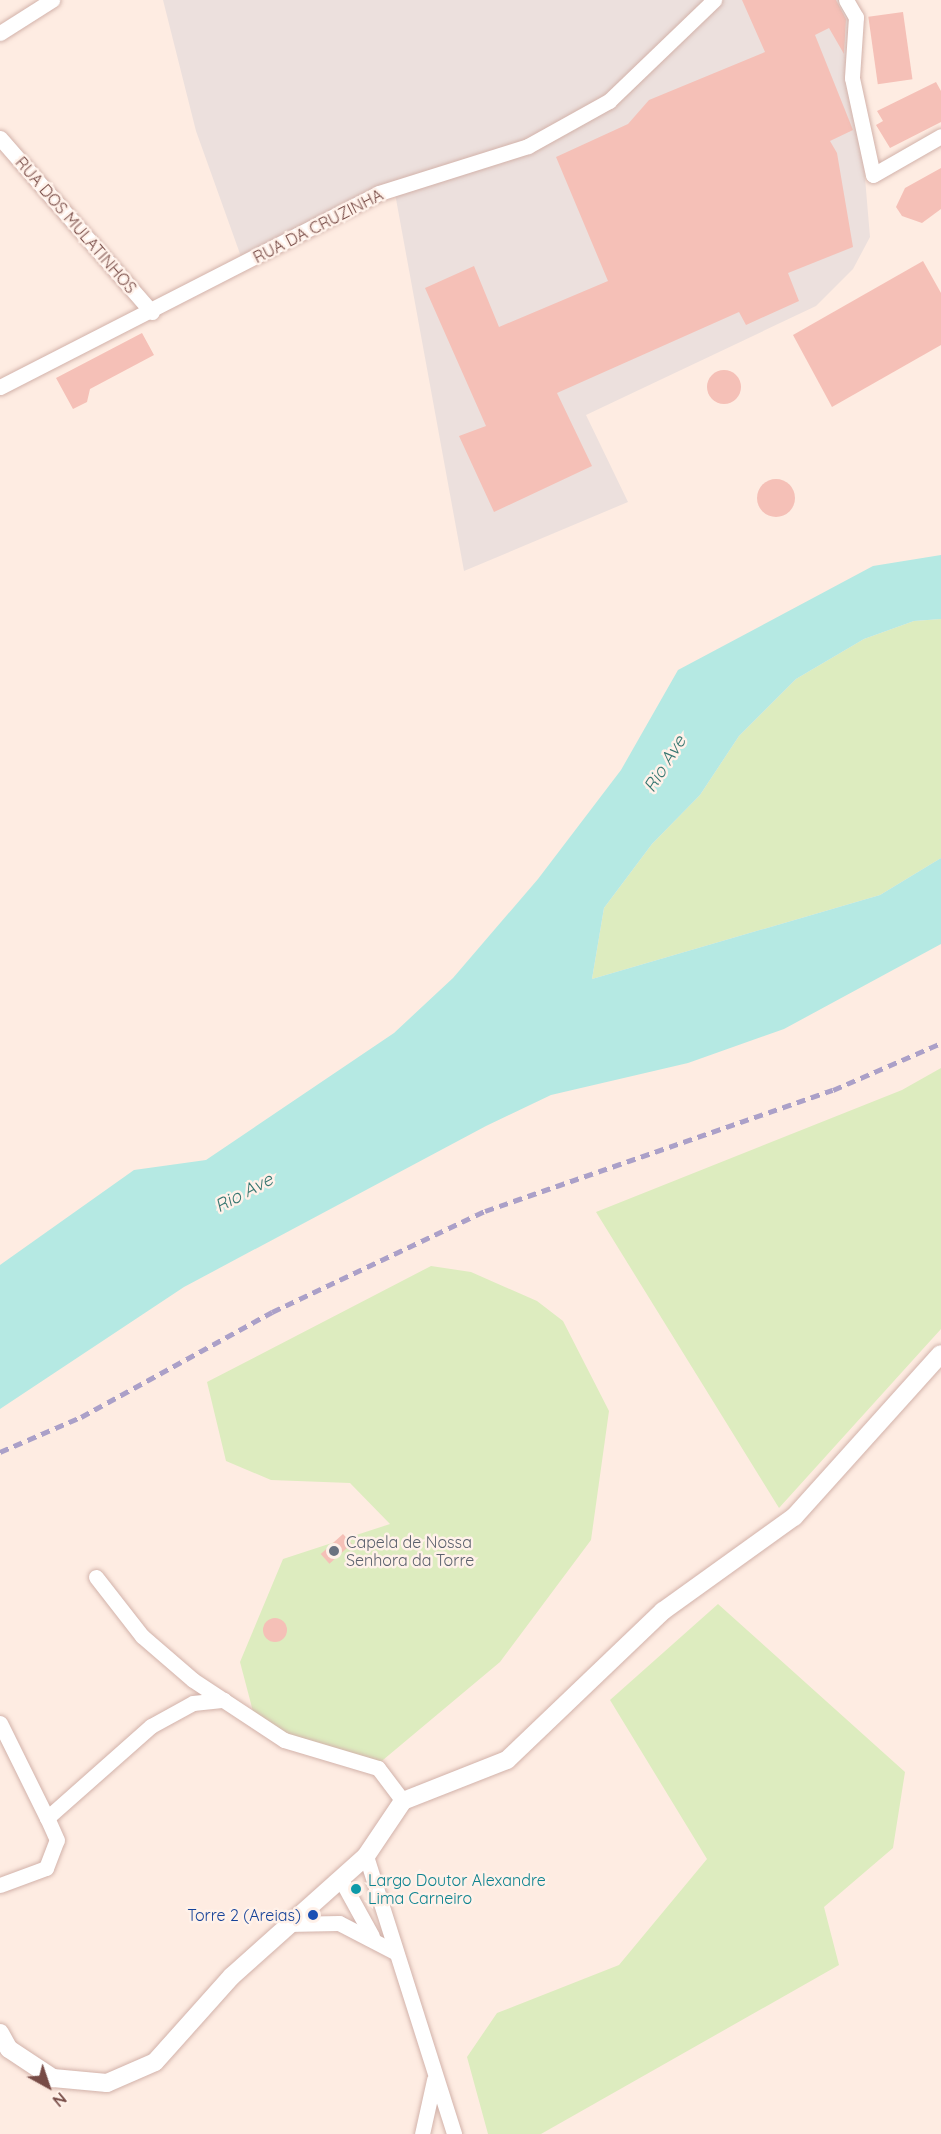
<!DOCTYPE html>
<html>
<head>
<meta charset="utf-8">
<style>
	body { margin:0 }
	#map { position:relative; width:941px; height:2134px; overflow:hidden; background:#feece2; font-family:Quicksand,sans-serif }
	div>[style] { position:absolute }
	.industrial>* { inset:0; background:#ece0dd }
	.green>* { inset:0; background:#ddecbf }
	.water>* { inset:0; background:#b5e9e3 }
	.building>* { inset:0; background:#f5c0b7; transform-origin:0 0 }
	.round { border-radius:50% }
	.roads { filter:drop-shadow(0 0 2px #d2b2aa) drop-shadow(0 0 2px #d2b2aa) }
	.minor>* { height:15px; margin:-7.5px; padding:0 7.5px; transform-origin:7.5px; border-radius:7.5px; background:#fff }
	.tertiary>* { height:18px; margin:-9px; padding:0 9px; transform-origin:9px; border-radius:9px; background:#fff }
	.rail>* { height:4.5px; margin-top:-2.25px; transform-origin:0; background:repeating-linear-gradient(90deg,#aba0c8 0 9px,transparent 0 15px) }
	.dots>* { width:16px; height:16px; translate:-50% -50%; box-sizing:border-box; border:3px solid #fff1e9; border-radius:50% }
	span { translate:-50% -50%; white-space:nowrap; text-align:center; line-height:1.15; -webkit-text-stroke:5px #fff1e9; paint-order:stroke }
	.street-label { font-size:16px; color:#774b46 }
	.worship-label { font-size:16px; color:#5b616d }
	.left { translate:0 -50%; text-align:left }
	.culture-label { font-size:16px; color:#0d838f }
	.transit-label { font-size:16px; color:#164399 }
	.right { translate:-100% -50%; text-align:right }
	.water-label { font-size:18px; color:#367670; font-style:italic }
	.north { position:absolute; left:18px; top:2056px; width:60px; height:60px; -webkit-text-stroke:4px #fff1e9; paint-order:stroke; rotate:140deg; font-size:16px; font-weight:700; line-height:24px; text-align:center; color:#774b46 }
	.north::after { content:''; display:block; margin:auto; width:21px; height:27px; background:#774b46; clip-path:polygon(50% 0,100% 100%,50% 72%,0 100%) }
</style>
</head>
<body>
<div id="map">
	<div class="industrial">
		<div style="clip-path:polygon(163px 0,850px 0,870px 237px,853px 269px,816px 306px,586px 415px,628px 502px,464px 571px,394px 188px,244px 265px,196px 131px)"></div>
	</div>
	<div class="green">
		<div style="clip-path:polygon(941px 619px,941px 858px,880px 895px,592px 979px,604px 908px,652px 844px,700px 795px,739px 736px,796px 679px,864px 639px,914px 621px)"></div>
		<div style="clip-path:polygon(941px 1068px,941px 1329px,779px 1508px,596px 1212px,902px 1090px)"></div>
		<div style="clip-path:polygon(431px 1266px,471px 1272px,537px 1301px,563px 1321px,609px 1411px,591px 1540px,500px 1662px,377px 1765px,327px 1752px,255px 1719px,240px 1662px,283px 1559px,390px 1524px,350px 1483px,271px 1480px,226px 1461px,207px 1382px)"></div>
		<div style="clip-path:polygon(718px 1604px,905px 1772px,893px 1848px,824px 1907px,839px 1965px,541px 2134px,488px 2134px,467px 2057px,497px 2013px,619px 1965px,707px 1859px,610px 1700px)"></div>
	</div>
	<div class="water">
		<div style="clip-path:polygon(941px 555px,941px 619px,914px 621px,864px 639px,796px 679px,739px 736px,700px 795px,652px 844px,604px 908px,592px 979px,880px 895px,941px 858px,941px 944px,784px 1029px,688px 1063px,551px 1095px,486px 1126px,184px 1287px,0 1409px,0 1265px,134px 1170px,206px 1160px,394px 1033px,453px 978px,538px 879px,621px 770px,678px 670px,873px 566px)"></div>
	</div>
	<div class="building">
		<div style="clip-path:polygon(742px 0,836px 0,846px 19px,844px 54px,829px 28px,815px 35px,853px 130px,830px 141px,837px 153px,853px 247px,788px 273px,799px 301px,746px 325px,739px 312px,557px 393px,592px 466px,494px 512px,459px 436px,486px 426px,425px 288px,474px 266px,499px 327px,608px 281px,556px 157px,628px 124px,649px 100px,765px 52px)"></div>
		<div style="left:903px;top:12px;width:68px;height:35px;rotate:82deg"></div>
		<div style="clip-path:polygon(936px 82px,941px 91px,941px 122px,890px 148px,876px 125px,883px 121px,877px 111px)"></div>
		<div style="clip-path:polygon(941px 168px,941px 209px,922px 223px,902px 216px,896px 207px,905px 188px)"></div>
		<div style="clip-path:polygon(923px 261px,941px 293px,941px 345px,832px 407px,793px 335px)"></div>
		<div style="clip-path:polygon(142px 333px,154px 355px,90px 389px,87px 402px,73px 409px,56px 378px)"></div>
		<div class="round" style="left:707px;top:370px;width:34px;height:34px"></div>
		<div class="round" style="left:757px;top:479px;width:38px;height:38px"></div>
		<div style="left:343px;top:1534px;width:13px;height:30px;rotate:48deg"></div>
		<div class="round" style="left:263px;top:1618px;width:24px;height:24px"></div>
	</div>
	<div class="roads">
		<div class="minor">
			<div style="left:846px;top:0;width:20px;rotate:60deg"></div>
			<div style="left:856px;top:17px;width:61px;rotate:93.8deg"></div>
			<div style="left:852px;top:78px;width:99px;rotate:77.8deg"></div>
			<div style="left:873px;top:175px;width:78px;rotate:-29.8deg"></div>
			<div style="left:0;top:33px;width:62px;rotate:-32.4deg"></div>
			<div style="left:0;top:138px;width:231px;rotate:48.9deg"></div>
			<div style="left:0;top:387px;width:426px;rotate:-27.1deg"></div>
			<div style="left:379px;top:193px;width:156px;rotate:-17.5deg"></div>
			<div style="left:528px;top:146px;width:93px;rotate:-29.1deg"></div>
			<div style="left:609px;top:101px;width:146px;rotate:-43.9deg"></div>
			<div style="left:96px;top:1577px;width:75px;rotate:52.1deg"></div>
			<div style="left:142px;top:1636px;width:67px;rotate:40.8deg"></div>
			<div style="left:193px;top:1680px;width:109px;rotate:33.4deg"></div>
			<div style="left:284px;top:1740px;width:98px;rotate:16.6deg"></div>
			<div style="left:378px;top:1768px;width:41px;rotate:52.9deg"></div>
			<div style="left:0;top:1723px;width:106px;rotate:63.7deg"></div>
			<div style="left:366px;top:1856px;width:292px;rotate:72.4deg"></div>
			<div style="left:340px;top:1878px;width:66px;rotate:61.1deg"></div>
			<div style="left:0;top:1885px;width:49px;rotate:-20.3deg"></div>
			<div style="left:46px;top:1868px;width:30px;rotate:-69deg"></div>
			<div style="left:57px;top:1840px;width:24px;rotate:-114deg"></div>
			<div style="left:47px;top:1818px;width:139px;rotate:-41.5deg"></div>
			<div style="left:151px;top:1726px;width:48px;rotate:-28.7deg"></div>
			<div style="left:193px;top:1703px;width:31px;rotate:-6deg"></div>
			<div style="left:286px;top:1924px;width:53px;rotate:-1.1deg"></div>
			<div style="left:339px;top:1923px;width:63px;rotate:27.4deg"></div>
			<div style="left:422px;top:2134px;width:55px;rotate:-77.5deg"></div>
		</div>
		<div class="tertiary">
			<div style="left:0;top:2033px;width:18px;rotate:61deg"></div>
			<div style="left:9px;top:2049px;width:53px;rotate:33.4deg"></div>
			<div style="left:53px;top:2078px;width:54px;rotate:5.3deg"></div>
			<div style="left:107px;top:2083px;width:52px;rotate:-23.6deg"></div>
			<div style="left:155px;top:2062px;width:115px;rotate:-48.2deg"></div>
			<div style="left:232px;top:1976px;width:180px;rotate:-41.8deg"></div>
			<div style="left:366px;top:1856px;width:66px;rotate:-56.1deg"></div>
			<div style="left:403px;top:1801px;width:112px;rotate:-21.5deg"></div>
			<div style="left:507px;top:1760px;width:216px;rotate:-43.7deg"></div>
			<div style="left:663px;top:1611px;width:161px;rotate:-35.7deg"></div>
			<div style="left:794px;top:1517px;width:219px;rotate:-48deg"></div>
		</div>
	</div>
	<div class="rail">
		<div style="left:0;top:1452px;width:88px;rotate:-23.4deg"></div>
		<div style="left:81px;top:1417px;width:218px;rotate:-28.8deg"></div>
		<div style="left:272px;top:1312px;width:236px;rotate:-25.4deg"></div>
		<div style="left:485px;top:1211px;width:368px;rotate:-19.2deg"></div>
		<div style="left:833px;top:1090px;width:118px;rotate:-23.5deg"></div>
	</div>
	<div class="dots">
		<div style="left:334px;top:1551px;background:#6b7280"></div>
		<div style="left:356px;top:1889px;background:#0f9aa8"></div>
		<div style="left:313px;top:1915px;background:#1a4fb4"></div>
	</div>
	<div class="street-label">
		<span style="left:76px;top:225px;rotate:49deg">RUA DOS MULATINHOS</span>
		<span style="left:318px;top:226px;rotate:-27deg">RUA DA CRUZINHA</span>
	</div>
	<div class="worship-label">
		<span class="left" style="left:346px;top:1551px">Capela de Nossa<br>Senhora da Torre</span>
	</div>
	<div class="culture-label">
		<span class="left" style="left:368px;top:1889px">Largo Doutor Alexandre<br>Lima Carneiro</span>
	</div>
	<div class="transit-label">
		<span class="right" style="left:301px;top:1915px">Torre 2 (Areias)</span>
	</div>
	<div class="water-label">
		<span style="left:665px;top:764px;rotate:-58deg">Rio Ave</span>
		<span style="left:244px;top:1193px;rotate:-28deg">Rio Ave</span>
	</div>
	<div class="north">N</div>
</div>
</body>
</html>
